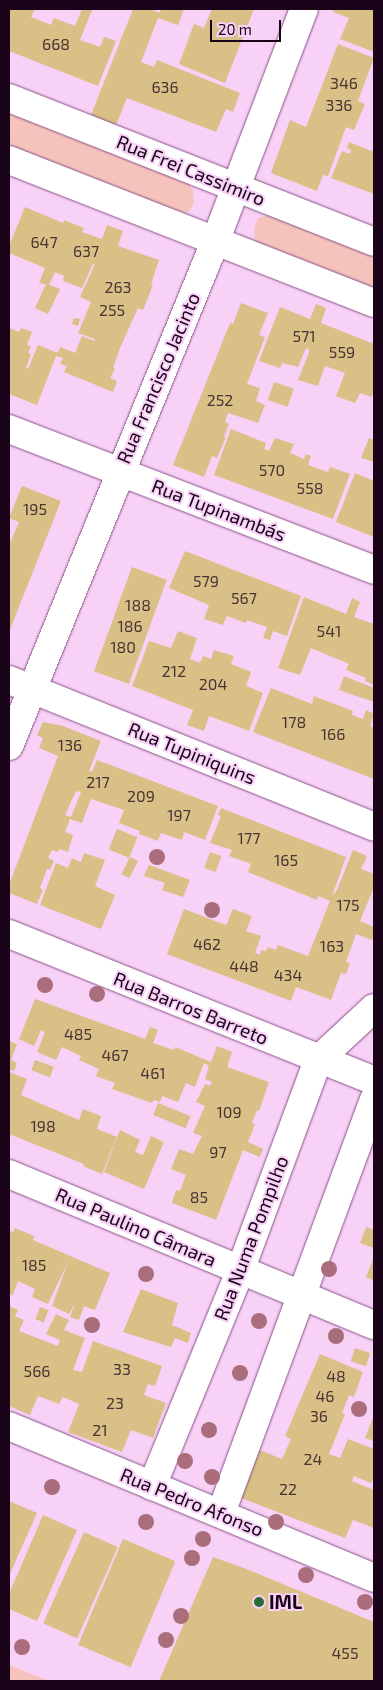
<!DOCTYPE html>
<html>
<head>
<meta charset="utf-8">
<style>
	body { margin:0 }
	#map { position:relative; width:383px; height:1690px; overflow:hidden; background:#f8d1f6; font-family:"Exo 2",sans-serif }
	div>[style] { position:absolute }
	.green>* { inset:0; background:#f6c3bc }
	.building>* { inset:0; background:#d8c086; transform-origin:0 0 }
	.roads { filter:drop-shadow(0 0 1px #884f88) drop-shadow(0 0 1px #884f88) }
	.minor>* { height:28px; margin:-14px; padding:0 14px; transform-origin:14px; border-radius:14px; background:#fff }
	.trees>* { width:16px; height:16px; margin:-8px; border-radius:50%; background:#a96d7c }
	.dots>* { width:14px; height:14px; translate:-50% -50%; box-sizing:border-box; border:2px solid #f8d1f6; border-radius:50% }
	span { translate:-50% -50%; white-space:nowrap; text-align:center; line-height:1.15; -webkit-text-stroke:4px #f8d1f6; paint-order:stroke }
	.number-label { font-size:16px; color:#4a3335 }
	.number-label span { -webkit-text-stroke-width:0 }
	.street-label { font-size:19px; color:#1a041a }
	.poi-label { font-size:19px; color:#1a041a; font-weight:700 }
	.left { translate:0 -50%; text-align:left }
	.frame { position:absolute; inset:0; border:10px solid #1a041a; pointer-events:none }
	.scale { position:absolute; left:210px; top:20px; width:71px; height:22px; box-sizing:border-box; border:2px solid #1a041a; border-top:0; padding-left:6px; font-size:15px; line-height:18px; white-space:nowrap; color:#1a041a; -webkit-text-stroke:4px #f8d1f6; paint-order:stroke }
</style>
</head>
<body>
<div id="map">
	<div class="green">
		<div style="clip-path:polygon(9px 110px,185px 180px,193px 190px,194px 202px,188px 213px,178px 215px,9px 149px)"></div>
		<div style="clip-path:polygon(270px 215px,374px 253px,374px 291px,260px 246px,255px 240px,254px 228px,258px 218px)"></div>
		<div style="clip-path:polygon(9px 1665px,49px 1681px,9px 1681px)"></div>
	</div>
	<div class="building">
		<div style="clip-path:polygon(10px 9px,35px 9px,31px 17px,51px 25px,54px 18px,75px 26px,82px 9px,92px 10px,80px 40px,100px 47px,104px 37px,116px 41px,98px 86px,9px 51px)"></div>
		<div style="clip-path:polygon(133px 9px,150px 9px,160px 13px,161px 9px,184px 9px,178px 25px,158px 18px,141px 62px,154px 67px,157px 60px,240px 93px,233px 112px,226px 109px,216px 132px,127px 98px,116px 125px,91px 115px)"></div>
		<div style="clip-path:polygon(212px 9px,254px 9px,225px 83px,179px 64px,194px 24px,204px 28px)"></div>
		<div style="clip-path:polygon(334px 9px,374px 9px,374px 52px,340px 39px,349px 18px,333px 12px)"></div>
		<div style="clip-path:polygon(338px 44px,374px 58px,358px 101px,365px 104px,354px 130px,346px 127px,328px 176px,323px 175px,317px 191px,271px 173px,290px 120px,306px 127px)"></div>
		<div style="clip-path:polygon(349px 142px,374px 152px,374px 194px,331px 178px,342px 151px,350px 154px,351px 150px,347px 148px)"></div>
		<div style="clip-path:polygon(25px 207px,63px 223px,64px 220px,84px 228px,82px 232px,102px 239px,107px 225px,123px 231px,118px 246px,159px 260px,151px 284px,153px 285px,143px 310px,138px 308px,120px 348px,113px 368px,115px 369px,110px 378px,117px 381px,113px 392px,64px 372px,67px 366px,60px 364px,63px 358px,56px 356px,37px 405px,9px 394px,9px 328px,19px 332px,21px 328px,32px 332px,27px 345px,31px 346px,28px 353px,31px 354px,26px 368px,28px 369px,38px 345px,58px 353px,60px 347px,75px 353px,82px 336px,94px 341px,95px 339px,78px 333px,91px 302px,80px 297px,95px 264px,93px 264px,82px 288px,63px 281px,64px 276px,55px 272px,49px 285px,60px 289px,48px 314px,35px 308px,46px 284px,39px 283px,45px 268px,9px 253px,9px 246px)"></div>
		<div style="clip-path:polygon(241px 303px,268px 313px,259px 335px,265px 337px,247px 384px,260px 388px,256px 401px,265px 405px,258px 423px,228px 413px,225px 422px,229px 424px,224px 437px,226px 437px,217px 458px,212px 456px,204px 477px,173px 465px,230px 323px,233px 324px)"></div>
		<div style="clip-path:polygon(316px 304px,326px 308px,321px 323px,374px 344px,374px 390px,371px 397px,360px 393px,355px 403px,336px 396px,345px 373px,325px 366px,318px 386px,298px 380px,310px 350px,306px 348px,298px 367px,282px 363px,280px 368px,259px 361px,280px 307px,310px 319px)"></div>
		<div style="clip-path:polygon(74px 318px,80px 319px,78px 326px,72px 324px)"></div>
		<div style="left:274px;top:382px;width:21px;height:19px;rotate:19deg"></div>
		<div style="clip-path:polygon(231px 429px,266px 443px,264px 449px,269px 451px,275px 438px,294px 444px,290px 453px,304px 459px,306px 454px,311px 456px,308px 465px,328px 472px,330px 467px,350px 474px,333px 519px,214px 475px)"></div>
		<div style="clip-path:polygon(369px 438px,374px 440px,374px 462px,361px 458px)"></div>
		<div style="clip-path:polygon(355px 473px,374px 481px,374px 537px,336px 522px)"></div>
		<div style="clip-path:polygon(22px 486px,61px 501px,9px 632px,9px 540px,11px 541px,19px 522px,9px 518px)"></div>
		<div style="clip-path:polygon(185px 551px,301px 596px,287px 636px,273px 631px,270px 640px,263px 638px,267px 627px,247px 620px,246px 623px,227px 616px,223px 625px,204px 619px,209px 605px,169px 588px)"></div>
		<div style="left:132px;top:567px;width:37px;height:111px;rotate:20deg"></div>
		<div style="clip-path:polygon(304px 597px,346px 614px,352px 598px,360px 602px,354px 617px,374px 624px,374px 685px,365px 681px,366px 678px,346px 670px,349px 664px,311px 648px,300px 675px,278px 668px)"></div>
		<div style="clip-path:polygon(178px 631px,197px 638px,190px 659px,200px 663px,203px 656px,211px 659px,214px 650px,234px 656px,231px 664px,251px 672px,246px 686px,263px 693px,249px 731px,209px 716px,204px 731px,187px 725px,193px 710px,132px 686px,149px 641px,171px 648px)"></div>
		<div style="clip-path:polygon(344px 676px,374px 688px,374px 702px,339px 690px)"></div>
		<div style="clip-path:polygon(271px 688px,312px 704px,314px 696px,353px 711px,352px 715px,363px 719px,366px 710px,374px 714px,370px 726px,374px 728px,374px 779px,253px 732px)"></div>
		<div style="clip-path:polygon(evenodd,43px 722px,63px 726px,101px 741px,89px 771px,92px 772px,97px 760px,218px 806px,205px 840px,184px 832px,182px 840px,161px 833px,158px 841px,139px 834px,140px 831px,119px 823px,124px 810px,91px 799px,82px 823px,70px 819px,65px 832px,73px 835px,68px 852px,59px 849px,58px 852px,52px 850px,48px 858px,54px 861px,50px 870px,47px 869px,40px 888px,43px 890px,37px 904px,9px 893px,9px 885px,58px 756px,39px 748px,43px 738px,37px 735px,43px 722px,76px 791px,81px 792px,71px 817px,65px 815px,76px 791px)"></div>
		<div style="clip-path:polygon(221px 808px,346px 857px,332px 896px,337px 890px,353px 850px,367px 856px,361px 869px,374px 874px,374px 887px,360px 921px,374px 927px,374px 932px,372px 940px,356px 934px,346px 962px,350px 963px,346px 974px,341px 973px,331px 1000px,296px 987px,291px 1001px,167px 954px,184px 909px,226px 925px,233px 909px,252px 916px,246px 931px,261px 936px,255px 953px,260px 955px,261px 950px,266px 951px,268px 947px,276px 950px,278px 945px,308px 956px,330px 901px,318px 896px,317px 900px,248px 872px,251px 864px,229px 856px,232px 850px,210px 843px,221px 816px,218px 815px)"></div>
		<div style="left:117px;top:829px;width:22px;height:22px;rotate:22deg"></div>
		<div style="left:210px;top:852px;width:12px;height:17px;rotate:20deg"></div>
		<div style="clip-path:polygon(84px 853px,105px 860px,95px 886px,115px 895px,101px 929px,40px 905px,56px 863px,68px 868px,72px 858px,81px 862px)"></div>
		<div style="left:130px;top:857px;width:9px;height:19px;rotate:27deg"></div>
		<div style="clip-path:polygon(149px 865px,190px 880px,183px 897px,162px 890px,165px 883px,144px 876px)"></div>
		<div style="clip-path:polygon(35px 999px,145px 1039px,150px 1027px,158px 1030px,153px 1043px,174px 1050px,175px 1047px,211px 1062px,217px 1046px,232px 1052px,227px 1067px,269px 1082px,259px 1111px,257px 1110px,252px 1123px,255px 1124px,248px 1142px,263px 1149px,260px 1157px,243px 1150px,216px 1220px,172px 1203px,176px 1190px,180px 1191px,186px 1175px,171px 1169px,179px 1149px,193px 1154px,202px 1136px,193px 1133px,205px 1106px,196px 1102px,205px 1084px,210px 1086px,212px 1082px,205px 1079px,209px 1066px,204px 1063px,195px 1087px,186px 1083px,178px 1102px,162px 1096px,160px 1102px,154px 1100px,152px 1103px,112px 1089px,115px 1083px,96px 1076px,99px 1069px,79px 1060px,81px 1056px,62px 1047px,56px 1060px,37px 1052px,45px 1032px,41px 1030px,34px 1046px,19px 1039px)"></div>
		<div style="clip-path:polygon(9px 1041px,17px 1044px,11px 1060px,17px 1063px,14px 1071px,9px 1069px)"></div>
		<div style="left:35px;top:1060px;width:20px;height:11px;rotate:20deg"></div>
		<div style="clip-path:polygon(9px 1072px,27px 1079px,21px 1095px,79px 1120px,83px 1109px,101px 1116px,97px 1129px,117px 1137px,102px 1174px,83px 1166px,84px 1164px,9px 1134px)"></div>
		<div style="left:158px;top:1103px;width:35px;height:13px;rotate:22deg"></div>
		<div style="clip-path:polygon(120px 1130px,140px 1140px,135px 1152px,143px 1155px,151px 1136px,164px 1142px,144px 1189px,104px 1172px)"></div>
		<div style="clip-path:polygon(366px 1227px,374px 1230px,374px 1248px,360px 1243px)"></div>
		<div style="clip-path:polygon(15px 1228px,34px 1236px,33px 1240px,110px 1273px,95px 1310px,84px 1306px,79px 1320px,70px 1317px,75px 1303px,69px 1314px,52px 1306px,68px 1262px,48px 1304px,32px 1297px,35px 1289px,18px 1281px,13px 1295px,9px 1294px,9px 1231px,13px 1232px)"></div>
		<div style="clip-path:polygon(374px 1257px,374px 1281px,366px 1277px)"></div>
		<div style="clip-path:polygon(141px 1289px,178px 1303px,172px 1325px,191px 1333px,188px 1343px,175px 1338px,171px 1347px,123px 1332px)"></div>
		<div style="clip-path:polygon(9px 1306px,18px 1310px,15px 1316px,24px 1320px,19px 1331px,58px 1346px,60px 1340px,46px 1334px,56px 1314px,69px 1320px,64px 1330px,85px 1338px,73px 1370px,82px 1372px,93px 1341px,162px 1366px,155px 1386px,148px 1384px,144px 1395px,166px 1403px,153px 1438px,131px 1430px,122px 1452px,68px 1432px,79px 1404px,63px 1397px,59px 1404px,38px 1396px,30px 1415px,9px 1406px)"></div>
		<div style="left:40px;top:1307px;width:9px;height:13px;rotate:21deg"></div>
		<div style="left:355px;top:1348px;width:16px;height:14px;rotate:18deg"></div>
		<div style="clip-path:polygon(320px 1354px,363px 1372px,354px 1397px,349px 1395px,342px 1413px,345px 1414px,329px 1454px,340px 1458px,348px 1439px,374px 1449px,374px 1476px,371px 1483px,354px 1476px,352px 1481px,374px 1490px,374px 1528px,353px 1520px,345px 1538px,241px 1498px,260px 1450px,282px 1459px,291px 1439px,285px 1436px)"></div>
		<div style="clip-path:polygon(374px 1415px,374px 1441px,365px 1438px)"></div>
		<div style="clip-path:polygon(9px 1501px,37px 1513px,9px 1576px)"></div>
		<div style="clip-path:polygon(43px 1515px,77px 1530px,37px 1621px,9px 1609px,9px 1594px)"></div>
		<div style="left:84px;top:1532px;width:37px;height:100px;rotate:24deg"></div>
		<div style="left:123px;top:1539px;width:57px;height:115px;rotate:23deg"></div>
		<div style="clip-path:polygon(213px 1557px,249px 1570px,374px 1622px,374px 1681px,159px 1681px)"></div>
	</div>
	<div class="roads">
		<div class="minor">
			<div style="left:9px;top:98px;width:392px;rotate:21.5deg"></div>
			<div style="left:9px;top:160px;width:392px;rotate:21.4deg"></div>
			<div style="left:9px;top:429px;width:391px;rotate:21.1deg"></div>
			<div style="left:9px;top:680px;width:393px;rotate:21.9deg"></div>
			<div style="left:9px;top:746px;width:544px;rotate:-67.77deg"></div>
			<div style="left:215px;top:242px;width:249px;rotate:-69.1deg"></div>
			<div style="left:9px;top:934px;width:393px;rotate:21.9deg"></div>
			<div style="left:9px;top:1174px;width:395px;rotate:22.5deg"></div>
			<div style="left:9px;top:1426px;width:395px;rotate:22.6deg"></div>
			<div style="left:152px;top:1486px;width:232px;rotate:-67.7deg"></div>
			<div style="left:240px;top:1271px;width:225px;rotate:-69.7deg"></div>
			<div style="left:318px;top:1060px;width:76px;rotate:-42.9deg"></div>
			<div style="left:221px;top:1513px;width:441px;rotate:-69.7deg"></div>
		</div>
	</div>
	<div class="trees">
		<div style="left:157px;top:857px"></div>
		<div style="left:212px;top:910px"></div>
		<div style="left:45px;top:985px"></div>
		<div style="left:97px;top:994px"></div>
		<div style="left:329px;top:1269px"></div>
		<div style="left:146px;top:1274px"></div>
		<div style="left:259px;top:1321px"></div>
		<div style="left:92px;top:1325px"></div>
		<div style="left:336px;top:1336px"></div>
		<div style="left:240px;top:1373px"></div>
		<div style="left:359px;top:1409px"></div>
		<div style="left:209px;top:1430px"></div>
		<div style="left:185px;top:1461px"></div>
		<div style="left:212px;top:1477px"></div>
		<div style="left:52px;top:1487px"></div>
		<div style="left:146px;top:1522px"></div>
		<div style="left:276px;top:1522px"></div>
		<div style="left:203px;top:1539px"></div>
		<div style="left:192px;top:1558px"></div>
		<div style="left:306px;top:1575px"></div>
		<div style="left:365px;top:1602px"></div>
		<div style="left:181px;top:1616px"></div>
		<div style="left:166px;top:1640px"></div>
		<div style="left:22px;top:1647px"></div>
	</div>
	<div class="dots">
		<div style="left:259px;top:1602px;background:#286b35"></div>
	</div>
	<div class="number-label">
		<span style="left:56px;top:44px">668</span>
		<span style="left:344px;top:83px">346</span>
		<span style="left:165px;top:87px">636</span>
		<span style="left:339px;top:105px">336</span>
		<span style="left:44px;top:242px">647</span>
		<span style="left:86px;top:251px">637</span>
		<span style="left:118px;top:287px">263</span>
		<span style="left:112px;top:310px">255</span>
		<span style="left:304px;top:336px">571</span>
		<span style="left:342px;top:352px">559</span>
		<span style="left:220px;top:400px">252</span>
		<span style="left:272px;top:470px">570</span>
		<span style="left:310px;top:488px">558</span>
		<span style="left:35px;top:509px">195</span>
		<span style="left:206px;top:581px">579</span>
		<span style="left:244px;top:598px">567</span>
		<span style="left:138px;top:605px">188</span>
		<span style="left:130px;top:626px">186</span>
		<span style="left:329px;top:631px">541</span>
		<span style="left:123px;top:647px">180</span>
		<span style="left:174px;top:671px">212</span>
		<span style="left:213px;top:684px">204</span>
		<span style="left:294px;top:722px">178</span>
		<span style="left:333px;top:734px">166</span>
		<span style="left:70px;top:745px">136</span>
		<span style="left:98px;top:782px">217</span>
		<span style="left:141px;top:796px">209</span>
		<span style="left:179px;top:815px">197</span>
		<span style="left:249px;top:838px">177</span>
		<span style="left:286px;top:860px">165</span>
		<span style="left:348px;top:905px">175</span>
		<span style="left:207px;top:944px">462</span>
		<span style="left:332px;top:946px">163</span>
		<span style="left:244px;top:966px">448</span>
		<span style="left:288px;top:975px">434</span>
		<span style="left:78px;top:1034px">485</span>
		<span style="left:115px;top:1055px">467</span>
		<span style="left:153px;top:1073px">461</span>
		<span style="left:229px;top:1112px">109</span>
		<span style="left:43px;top:1126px">198</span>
		<span style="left:218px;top:1152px">97</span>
		<span style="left:199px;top:1197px">85</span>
		<span style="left:34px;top:1265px">185</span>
		<span style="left:122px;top:1369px">33</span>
		<span style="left:37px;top:1371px">566</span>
		<span style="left:336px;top:1376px">48</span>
		<span style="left:325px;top:1396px">46</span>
		<span style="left:115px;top:1403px">23</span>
		<span style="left:319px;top:1416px">36</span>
		<span style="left:100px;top:1430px">21</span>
		<span style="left:313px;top:1459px">24</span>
		<span style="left:288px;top:1489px">22</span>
		<span style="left:345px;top:1653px">455</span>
	</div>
	<div class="street-label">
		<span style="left:191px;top:170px;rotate:22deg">Rua Frei Cassimiro</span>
		<span style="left:158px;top:378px;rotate:-67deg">Rua Francisco Jacinto</span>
		<span style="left:219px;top:510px;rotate:21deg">Rua Tupinambás</span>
		<span style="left:192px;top:753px;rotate:22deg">Rua Tupiniquins</span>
		<span style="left:191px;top:1008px;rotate:22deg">Rua Barros Barreto</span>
		<span style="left:136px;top:1227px;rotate:23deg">Rua Paulino Câmara</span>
		<span style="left:251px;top:1238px;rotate:-69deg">Rua Numa Pompilho</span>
		<span style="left:192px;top:1502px;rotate:22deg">Rua Pedro Afonso</span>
	</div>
	<div class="poi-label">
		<span class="left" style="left:269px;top:1602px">IML</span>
	</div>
	<div class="frame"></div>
	<div class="scale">20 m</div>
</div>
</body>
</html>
